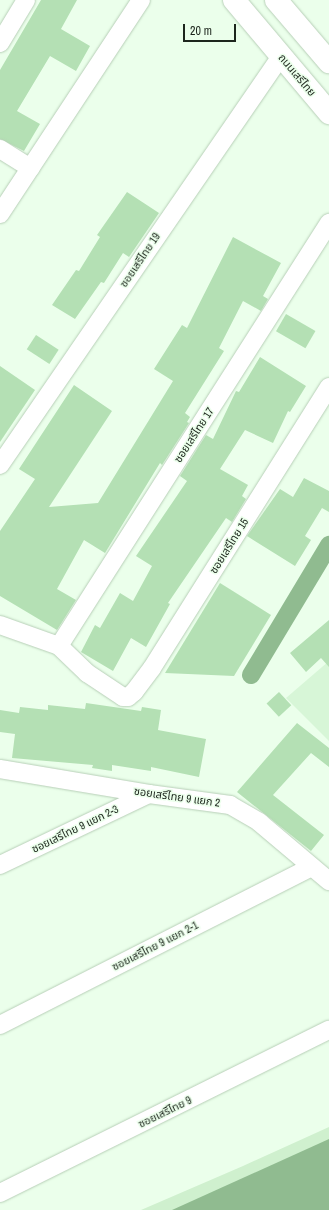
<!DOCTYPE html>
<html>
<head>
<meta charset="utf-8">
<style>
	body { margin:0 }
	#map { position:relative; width:329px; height:1210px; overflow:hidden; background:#ebffeb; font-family:"Archivo Narrow","Noto Sans Thai",sans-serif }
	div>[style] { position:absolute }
	.built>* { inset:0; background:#d7f6d7 }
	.green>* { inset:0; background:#cff0ce }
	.water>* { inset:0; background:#90bb90 }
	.canal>* { height:18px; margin:-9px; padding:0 9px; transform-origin:9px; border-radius:9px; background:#90bb90 }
	.building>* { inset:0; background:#b4e0b4; transform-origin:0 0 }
	.roads { filter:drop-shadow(0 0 1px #b7cfb7) drop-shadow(0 0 1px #b7cfb7) }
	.minor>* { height:18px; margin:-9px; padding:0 9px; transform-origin:9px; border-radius:9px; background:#fff }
	.secondary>* { height:22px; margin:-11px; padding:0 11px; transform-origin:11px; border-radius:11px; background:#fff }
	span { translate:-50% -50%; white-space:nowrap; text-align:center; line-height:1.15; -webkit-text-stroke:3px #ebffeb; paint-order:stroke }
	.street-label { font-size:11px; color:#1d261d }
	.scale { position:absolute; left:183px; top:24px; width:53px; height:18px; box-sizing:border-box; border:2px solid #1d261d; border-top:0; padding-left:5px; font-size:12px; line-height:14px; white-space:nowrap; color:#1d261d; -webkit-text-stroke:3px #ebffeb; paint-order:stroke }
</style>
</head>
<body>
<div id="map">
	<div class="built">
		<div style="clip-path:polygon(329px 661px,329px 741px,286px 698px)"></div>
	</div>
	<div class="green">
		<div style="clip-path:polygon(329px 1127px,329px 1210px,141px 1210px,243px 1166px)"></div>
	</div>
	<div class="water">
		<div style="clip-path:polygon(329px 1139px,329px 1210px,172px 1210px)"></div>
	</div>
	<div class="canal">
		<div style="left:251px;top:675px;width:152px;rotate:-59deg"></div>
	</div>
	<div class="building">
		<div style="clip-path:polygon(41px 0,77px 0,61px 29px,90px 46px,76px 71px,50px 56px,17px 111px,40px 124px,24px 151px,0 139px,0 70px)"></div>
		<div style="clip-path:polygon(127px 192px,159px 213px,129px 257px,123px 253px,104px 283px,101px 282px,75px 319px,52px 305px,76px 270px,79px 271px,100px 237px,97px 235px)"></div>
		<div style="clip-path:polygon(233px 237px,281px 263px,263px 296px,268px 299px,261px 311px,243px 301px,219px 348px,224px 351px,185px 413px,190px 417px,187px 422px,189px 423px,162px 465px,160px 463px,105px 553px,84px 540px,57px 589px,76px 600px,57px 630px,0 596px,0 531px,35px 479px,19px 469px,74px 385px,112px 411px,49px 507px,98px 503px,173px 381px,154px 369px,182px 325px,187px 328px)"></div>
		<div style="left:286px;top:314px;width:34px;height:20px;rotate:30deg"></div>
		<div style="left:36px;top:335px;width:27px;height:17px;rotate:33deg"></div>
		<div style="clip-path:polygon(260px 357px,306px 386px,290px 412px,288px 411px,273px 443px,245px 430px,220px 469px,248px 485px,242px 496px,246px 499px,232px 522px,226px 518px,168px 603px,170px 604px,146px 647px,131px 638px,113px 671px,81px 652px,95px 625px,100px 628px,120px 593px,133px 601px,152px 566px,136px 556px,187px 481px,180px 476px,206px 435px,213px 439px,236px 391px,239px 392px)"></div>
		<div style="clip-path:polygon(0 366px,35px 390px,0 442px)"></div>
		<div style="clip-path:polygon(304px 478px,329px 491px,329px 512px,322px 508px,305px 536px,311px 540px,295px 566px,247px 536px,280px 489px,293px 497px)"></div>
		<div style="clip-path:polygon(220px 583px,271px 615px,234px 676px,165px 673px)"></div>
		<div style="clip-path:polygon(329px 620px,329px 667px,321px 658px,306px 672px,290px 653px)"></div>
		<div style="left:279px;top:692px;width:18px;height:17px;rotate:47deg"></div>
		<div style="clip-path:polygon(86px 703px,141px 711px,142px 707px,161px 710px,158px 730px,206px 739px,199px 777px,151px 767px,151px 771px,112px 765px,112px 771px,92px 768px,93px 765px,12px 758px,15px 734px,0 732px,0 710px,19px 713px,20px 707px,48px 710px,48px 705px,85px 709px)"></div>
		<div style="clip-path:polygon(297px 723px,329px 748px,329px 767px,311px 753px,273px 795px,324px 835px,311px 851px,237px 792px)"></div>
	</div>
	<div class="roads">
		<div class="minor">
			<div style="left:0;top:43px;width:50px;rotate:-58.8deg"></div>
			<div style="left:0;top:149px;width:36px;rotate:32deg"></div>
			<div style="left:0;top:214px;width:256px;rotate:-56.6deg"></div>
			<div style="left:0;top:465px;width:496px;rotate:-55.5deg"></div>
			<div style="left:0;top:625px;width:63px;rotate:19.6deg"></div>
			<div style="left:59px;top:646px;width:39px;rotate:44deg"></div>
			<div style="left:87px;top:673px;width:43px;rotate:33.7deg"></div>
			<div style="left:123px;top:697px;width:5px"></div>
			<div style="left:128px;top:697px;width:8px;rotate:-40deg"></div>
			<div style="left:134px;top:692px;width:30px;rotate:-53deg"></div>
			<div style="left:152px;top:668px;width:332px;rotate:-57.8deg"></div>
			<div style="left:59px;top:646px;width:502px;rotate:-57.45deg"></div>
			<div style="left:0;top:769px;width:151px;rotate:9.5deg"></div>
			<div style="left:149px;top:794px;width:82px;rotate:7.7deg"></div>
			<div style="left:230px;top:805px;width:34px;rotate:30deg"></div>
			<div style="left:259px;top:822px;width:92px;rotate:40.1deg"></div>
			<div style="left:0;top:865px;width:165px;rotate:-25.5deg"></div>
			<div style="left:0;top:1025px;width:349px;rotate:-26.9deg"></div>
			<div style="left:0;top:1193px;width:367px;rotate:-26.4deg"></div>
		</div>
		<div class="secondary">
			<div style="left:234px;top:0;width:148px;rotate:49.9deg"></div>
			<div style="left:276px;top:0;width:82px;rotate:49.5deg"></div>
		</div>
	</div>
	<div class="street-label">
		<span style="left:297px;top:75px;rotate:50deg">ถนนเสรีไทย</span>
		<span style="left:140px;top:260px;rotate:-56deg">ซอยเสรีไทย 19</span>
		<span style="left:194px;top:435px;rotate:-57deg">ซอยเสรีไทย 17</span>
		<span style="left:229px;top:546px;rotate:-58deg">ซอยเสรีไทย 15</span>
		<span style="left:177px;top:797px;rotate:8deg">ซอยเสรีไทย 9 แยก 2</span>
		<span style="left:75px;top:829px;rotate:-26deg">ซอยเสรีไทย 9 แยก 2-3</span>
		<span style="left:155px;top:946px;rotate:-27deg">ซอยเสรีไทย 9 แยก 2-1</span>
		<span style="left:165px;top:1112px;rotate:-26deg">ซอยเสรีไทย 9</span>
	</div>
	<div class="scale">20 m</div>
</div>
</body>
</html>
